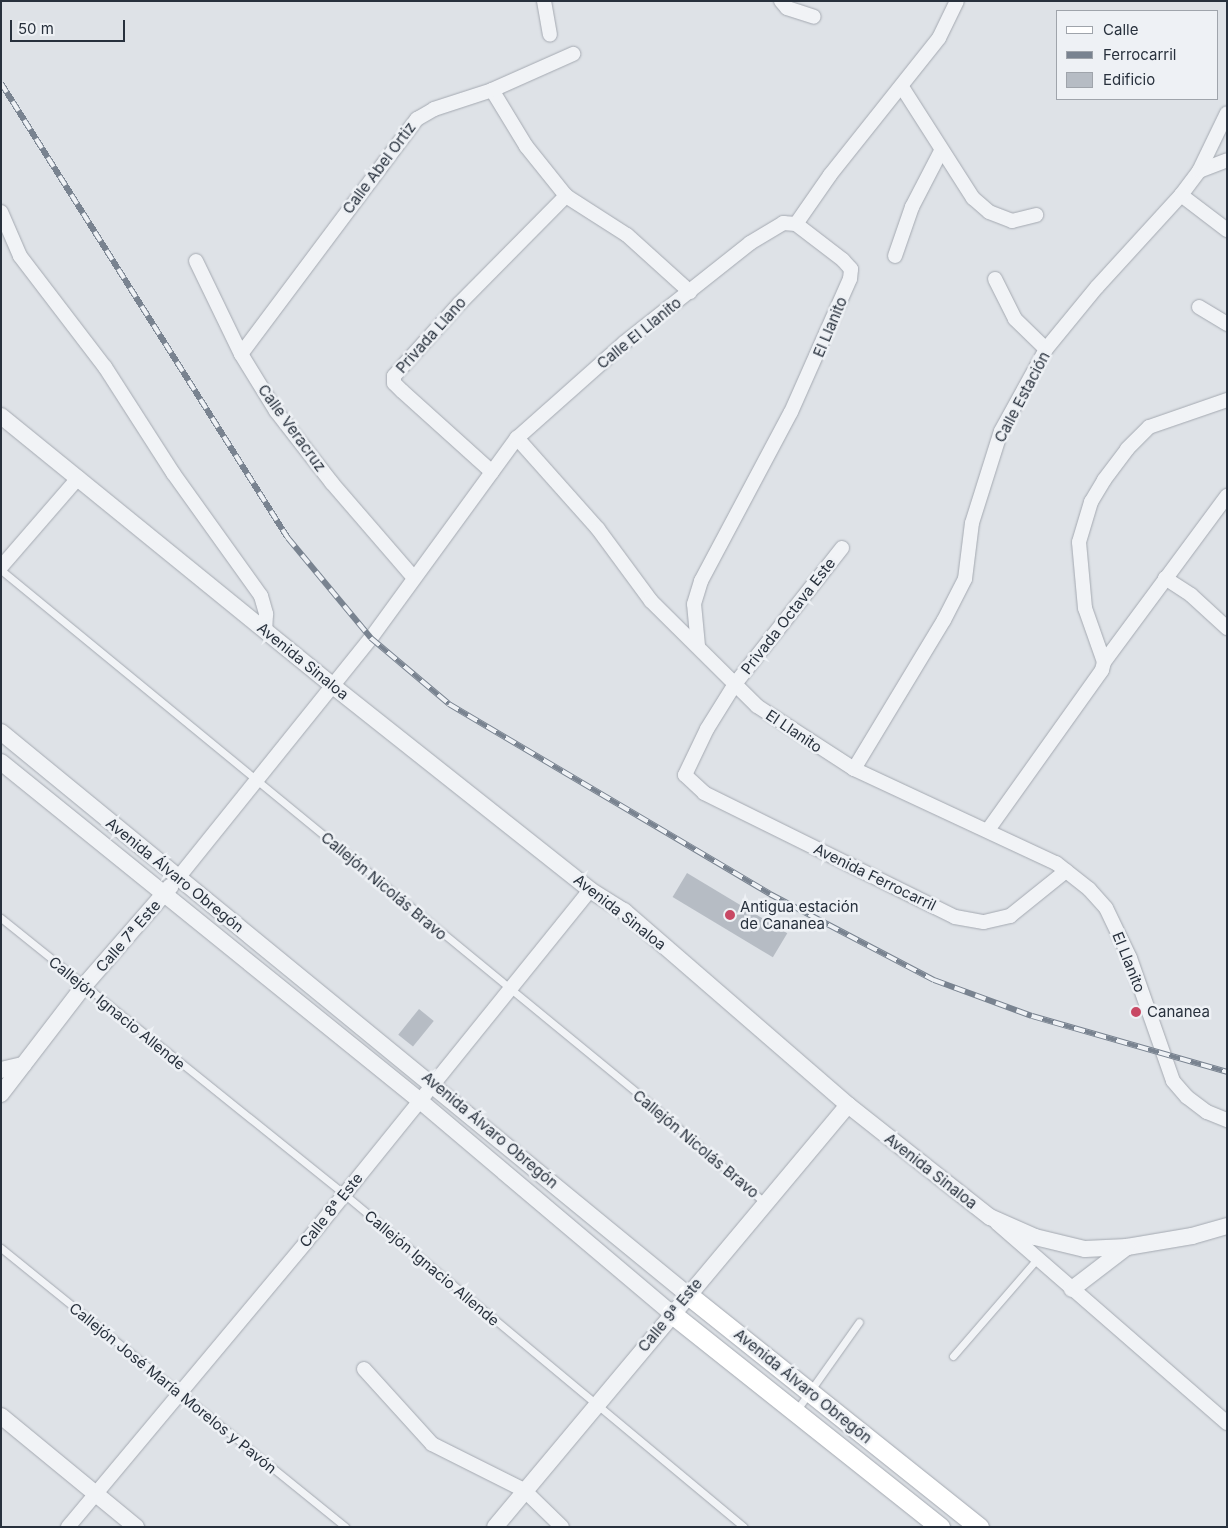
<!DOCTYPE html>
<html>
<head>
<meta charset="utf-8">
<style>
	body { margin:0 }
	#map { position:relative; width:1228px; height:1528px; overflow:hidden; background:#dee2e7; font-family:Inter,sans-serif }
	div>[style] { position:absolute }
	.building>* { inset:0; background:#b6bcc4; transform-origin:0 0 }
	.roads { filter:drop-shadow(0 0 1px #a4a9b1) drop-shadow(0 0 1px #a4a9b1) }
	.service>* { height:7px; margin:-3.5px; padding:0 3.5px; transform-origin:3.5px; border-radius:3.5px; background:#f1f3f6 }
	.minor>* { height:14px; margin:-7px; padding:0 7px; transform-origin:7px; border-radius:7px; background:#f1f3f6 }
	.tertiary>* { height:16px; margin:-8px; padding:0 8px; transform-origin:8px; border-radius:8px; background:#f1f3f6 }
	.secondary>* { height:19px; margin:-9.5px; padding:0 9.5px; transform-origin:9.5px; border-radius:9.5px; background:#fff }
	.rail>* { height:5.5px; margin-top:-2.75px; transform-origin:0; background:repeating-linear-gradient(90deg,#eef1f5 0 11px,#798390 0 22px); box-sizing:border-box; border-block:1px solid #798390 }
	.dots>* { width:14px; height:14px; translate:-50% -50%; box-sizing:border-box; border:2px solid #eef1f5; border-radius:50% }
	span { translate:-50% -50%; white-space:nowrap; text-align:center; line-height:1.15; -webkit-text-stroke:5px #eef1f5; paint-order:stroke }
	.street-label { font-size:15px; color:#28313d }
	.poi-label { font-size:15px; color:#28313d }
	.left { translate:0 -50%; text-align:left }
	.frame { position:absolute; inset:0; border:2px solid #28313d; pointer-events:none }
	.legend { position:absolute; left:1056px; top:10px; width:162px; height:90px; box-sizing:border-box; background:#eef1f5; border:1px solid #9fa4ab; margin:0; padding:6px 9px; list-style:none; font-size:15px; color:#28313d }
	.legend li { display:flex; align-items:center; gap:10px; height:25px }
	.legend b { width:25px; border:1px solid #9fa4ab }
	.scale { position:absolute; left:10px; top:20px; width:115px; height:22px; box-sizing:border-box; border:2px solid #28313d; border-top:0; padding-left:6px; font-size:15px; line-height:18px; white-space:nowrap; color:#28313d; -webkit-text-stroke:4px #eef1f5; paint-order:stroke }
</style>
</head>
<body>
<div id="map">
	<div class="building">
		<div style="left:687px;top:873px;width:117px;height:28px;rotate:31deg"></div>
		<div style="left:419px;top:1009px;width:19px;height:33px;rotate:39deg"></div>
	</div>
	<div class="roads">
		<div class="service">
			<div style="left:1px;top:570px;width:843px;rotate:39.41deg"></div>
			<div style="left:652px;top:1105px;width:150px;rotate:40.9deg"></div>
			<div style="left:1px;top:918px;width:440px;rotate:38.8deg"></div>
			<div style="left:344px;top:1194px;width:520px;rotate:39.78deg"></div>
			<div style="left:1px;top:1248px;width:443px;rotate:39deg"></div>
			<div style="left:953px;top:1356px;width:128px;rotate:-49.1deg"></div>
			<div style="left:796px;top:1411px;width:109px;rotate:-54.7deg"></div>
		</div>
		<div class="minor">
			<div style="left:544px;top:1px;width:34px;rotate:80deg"></div>
			<div style="left:781px;top:1px;width:9px;rotate:49deg"></div>
			<div style="left:787px;top:8px;width:28px;rotate:18deg"></div>
			<div style="left:902px;top:87px;width:132px;rotate:57.4deg"></div>
			<div style="left:973px;top:198px;width:21px;rotate:41deg"></div>
			<div style="left:989px;top:212px;width:25px;rotate:21deg"></div>
			<div style="left:1012px;top:221px;width:25px;rotate:-14deg"></div>
			<div style="left:492px;top:90px;width:66px;rotate:58.7deg"></div>
			<div style="left:526px;top:146px;width:64px;rotate:51.3deg"></div>
			<div style="left:566px;top:196px;width:72px;rotate:32.6deg"></div>
			<div style="left:627px;top:235px;width:85px;rotate:42.1deg"></div>
			<div style="left:1199px;top:171px;width:30px;rotate:-21deg"></div>
			<div style="left:1181px;top:195px;width:58px;rotate:37.3deg"></div>
			<div style="left:1px;top:212px;width:48px;rotate:66.6deg"></div>
			<div style="left:20px;top:256px;width:140px;rotate:52.6deg"></div>
			<div style="left:105px;top:367px;width:126px;rotate:57.3deg"></div>
			<div style="left:173px;top:473px;width:151px;rotate:54.4deg"></div>
			<div style="left:261px;top:596px;width:19px;rotate:74deg"></div>
			<div style="left:266px;top:614px;width:17px;rotate:93deg"></div>
			<div style="left:895px;top:256px;width:52px;rotate:-70.9deg"></div>
			<div style="left:912px;top:207px;width:63px;rotate:-62.6deg"></div>
			<div style="left:196px;top:261px;width:103px;rotate:64.2deg"></div>
			<div style="left:241px;top:354px;width:67px;rotate:58.4deg"></div>
			<div style="left:276px;top:411px;width:91px;rotate:52.1deg"></div>
			<div style="left:332px;top:483px;width:125px;rotate:49.2deg"></div>
			<div style="left:995px;top:279px;width:45px;rotate:63.4deg"></div>
			<div style="left:1015px;top:319px;width:43px;rotate:44.1deg"></div>
			<div style="left:1199px;top:307px;width:33px;rotate:31deg"></div>
			<div style="left:241px;top:354px;width:294px;rotate:-53.2deg"></div>
			<div style="left:417px;top:119px;width:20px;rotate:-30deg"></div>
			<div style="left:434px;top:109px;width:61px;rotate:-18.1deg"></div>
			<div style="left:492px;top:90px;width:89px;rotate:-24deg"></div>
			<div style="left:517px;top:438px;width:122px;rotate:48.3deg"></div>
			<div style="left:598px;top:529px;width:89px;rotate:53.6deg"></div>
			<div style="left:651px;top:601px;width:149px;rotate:44.7deg"></div>
			<div style="left:757px;top:706px;width:116px;rotate:33deg"></div>
			<div style="left:854px;top:769px;width:223px;rotate:25deg"></div>
			<div style="left:1056px;top:863px;width:42px;rotate:38.2deg"></div>
			<div style="left:1089px;top:889px;width:25px;rotate:48deg"></div>
			<div style="left:1106px;top:908px;width:55px;rotate:64.4deg"></div>
			<div style="left:1130px;top:958px;width:130px;rotate:70.7deg"></div>
			<div style="left:1173px;top:1081px;width:21px;rotate:49deg"></div>
			<div style="left:1187px;top:1097px;width:25px;rotate:37deg"></div>
			<div style="left:1207px;top:1112px;width:22px;rotate:22deg"></div>
			<div style="left:492px;top:472px;width:121px;rotate:-138deg"></div>
			<div style="left:402px;top:391px;width:11px;rotate:-135deg"></div>
			<div style="left:394px;top:383px;width:7px;rotate:-90deg"></div>
			<div style="left:394px;top:376px;width:98px;rotate:-47.9deg"></div>
			<div style="left:460px;top:303px;width:151px;rotate:-45.3deg"></div>
			<div style="left:842px;top:548px;width:173px;rotate:128.2deg"></div>
			<div style="left:735px;top:684px;width:53px;rotate:121.9deg"></div>
			<div style="left:707px;top:729px;width:51px;rotate:115.6deg"></div>
			<div style="left:685px;top:775px;width:26px;rotate:43deg"></div>
			<div style="left:704px;top:793px;width:280px;rotate:26.3deg"></div>
			<div style="left:955px;top:917px;width:29px;rotate:10deg"></div>
			<div style="left:984px;top:922px;width:27px;rotate:-13deg"></div>
			<div style="left:1010px;top:916px;width:72px;rotate:-38.8deg"></div>
			<div style="left:1px;top:567px;width:118px;rotate:-49.1deg"></div>
			<div style="left:1165px;top:578px;width:31px;rotate:33deg"></div>
			<div style="left:1191px;top:595px;width:49px;rotate:42.5deg"></div>
			<div style="left:698px;top:646px;width:42px;rotate:-95.4deg"></div>
			<div style="left:694px;top:604px;width:24px;rotate:-73deg"></div>
			<div style="left:701px;top:581px;width:191px;rotate:-62deg"></div>
			<div style="left:791px;top:412px;width:145px;rotate:-66.1deg"></div>
			<div style="left:850px;top:279px;width:10px;rotate:-84deg"></div>
			<div style="left:851px;top:269px;width:12px;rotate:-132deg"></div>
			<div style="left:843px;top:260px;width:59px;rotate:-142.5deg"></div>
			<div style="left:1104px;top:662px;width:207px;rotate:-53.5deg"></div>
			<div style="left:854px;top:769px;width:174px;rotate:-58.9deg"></div>
			<div style="left:944px;top:620px;width:46px;rotate:-62.9deg"></div>
			<div style="left:965px;top:579px;width:56px;rotate:-82.9deg"></div>
			<div style="left:972px;top:523px;width:96px;rotate:-72.5deg"></div>
			<div style="left:1001px;top:431px;width:94px;rotate:-61.2deg"></div>
			<div style="left:1046px;top:349px;width:80px;rotate:-50.6deg"></div>
			<div style="left:1097px;top:287px;width:125px;rotate:-47.6deg"></div>
			<div style="left:1181px;top:195px;width:30px;rotate:-53deg"></div>
			<div style="left:1199px;top:171px;width:64px;rotate:-64.2deg"></div>
			<div style="left:988px;top:830px;width:196px;rotate:-54.5deg"></div>
			<div style="left:1102px;top:670px;width:8px;rotate:-76deg"></div>
			<div style="left:1104px;top:662px;width:57px;rotate:-109.4deg"></div>
			<div style="left:1085px;top:608px;width:66px;rotate:-95.2deg"></div>
			<div style="left:1079px;top:542px;width:42px;rotate:-73.3deg"></div>
			<div style="left:1091px;top:502px;width:26px;rotate:-59deg"></div>
			<div style="left:1104px;top:480px;width:39px;rotate:-53deg"></div>
			<div style="left:1127px;top:449px;width:31px;rotate:-45deg"></div>
			<div style="left:1149px;top:427px;width:83px;rotate:-19.1deg"></div>
			<div style="left:178px;top:878px;width:308px;rotate:-51.2deg"></div>
			<div style="left:371px;top:638px;width:248px;rotate:-53.9deg"></div>
			<div style="left:517px;top:438px;width:143px;rotate:-41.6deg"></div>
			<div style="left:624px;top:343px;width:161px;rotate:-38.4deg"></div>
			<div style="left:750px;top:243px;width:39px;rotate:-31deg"></div>
			<div style="left:783px;top:223px;width:13px;rotate:4deg"></div>
			<div style="left:796px;top:224px;width:60px;rotate:-55.2deg"></div>
			<div style="left:830px;top:175px;width:175px;rotate:-51.5deg"></div>
			<div style="left:939px;top:38px;width:41px;rotate:-64.1deg"></div>
			<div style="left:997px;top:1223px;width:305px;rotate:41deg"></div>
			<div style="left:364px;top:1369px;width:101px;rotate:47.8deg"></div>
			<div style="left:432px;top:1444px;width:103px;rotate:26.6deg"></div>
			<div style="left:524px;top:1490px;width:53px;rotate:44.2deg"></div>
			<div style="left:68px;top:1527px;width:371px;rotate:-50.1deg"></div>
			<div style="left:306px;top:1242px;width:452px;rotate:-51.1deg"></div>
		</div>
		<div class="tertiary">
			<div style="left:1px;top:416px;width:428px;rotate:39.1deg"></div>
			<div style="left:333px;top:686px;width:328px;rotate:38.4deg"></div>
			<div style="left:590px;top:890px;width:40px;rotate:32deg"></div>
			<div style="left:624px;top:911px;width:296px;rotate:40.9deg"></div>
			<div style="left:848px;top:1105px;width:181px;rotate:38.3deg"></div>
			<div style="left:990px;top:1217px;width:49px;rotate:24deg"></div>
			<div style="left:1035px;top:1237px;width:51px;rotate:13.5deg"></div>
			<div style="left:1085px;top:1249px;width:42px;rotate:-2.7deg"></div>
			<div style="left:1127px;top:1247px;width:66px;rotate:-9.6deg"></div>
			<div style="left:1192px;top:1236px;width:36px;rotate:-16deg"></div>
			<div style="left:1px;top:732px;width:887px;rotate:39.33deg"></div>
			<div style="left:1px;top:762px;width:538px;rotate:38.96deg"></div>
			<div style="left:419px;top:1100px;width:330px;rotate:40.2deg"></div>
			<div style="left:1px;top:1070px;width:23px;rotate:-13deg"></div>
			<div style="left:1px;top:1094px;width:135px;rotate:-52.5deg"></div>
			<div style="left:83px;top:987px;width:133px;rotate:-49deg"></div>
			<div style="left:1072px;top:1289px;width:69px;rotate:-37.4deg"></div>
			<div style="left:1px;top:1416px;width:175px;rotate:39.4deg"></div>
			<div style="left:495px;top:1527px;width:550px;rotate:-50.09deg"></div>
		</div>
		<div class="secondary">
			<div style="left:687px;top:1294px;width:374px;rotate:38.6deg"></div>
			<div style="left:671px;top:1313px;width:344px;rotate:38.5deg"></div>
		</div>
	</div>
	<div class="rail">
		<div style="left:1px;top:83px;width:538px;rotate:57.76deg"></div>
		<div style="left:288px;top:538px;width:130px;rotate:50.3deg"></div>
		<div style="left:371px;top:638px;width:102px;rotate:40.2deg"></div>
		<div style="left:449px;top:704px;width:373px;rotate:30.6deg"></div>
		<div style="left:770px;top:894px;width:185px;rotate:27.7deg"></div>
		<div style="left:934px;top:980px;width:104px;rotate:20.2deg"></div>
		<div style="left:1032px;top:1016px;width:203px;rotate:16deg"></div>
	</div>
	<div class="dots">
		<div style="left:730px;top:915px;background:#c84864"></div>
		<div style="left:1136px;top:1012px;background:#c84864"></div>
	</div>
	<div class="street-label">
		<span style="left:379px;top:168px;rotate:-53deg">Calle Abel Ortiz</span>
		<span style="left:830px;top:327px;rotate:-67deg">El Llanito</span>
		<span style="left:639px;top:333px;rotate:-39deg">Calle El Llanito</span>
		<span style="left:431px;top:335px;rotate:-48deg">Privada Llano</span>
		<span style="left:1022px;top:397px;rotate:-62deg">Calle Estación</span>
		<span style="left:292px;top:428px;rotate:54deg">Calle Veracruz</span>
		<span style="left:788px;top:616px;rotate:-52deg">Privada Octava Este</span>
		<span style="left:303px;top:661px;rotate:39deg">Avenida Sinaloa</span>
		<span style="left:794px;top:731px;rotate:34deg">El Llanito</span>
		<span style="left:175px;top:875px;rotate:39deg">Avenida Álvaro Obregón</span>
		<span style="left:875px;top:877px;rotate:26deg">Avenida Ferrocarril</span>
		<span style="left:384px;top:886px;rotate:40deg">Callejón Nicolás Bravo</span>
		<span style="left:620px;top:912px;rotate:38deg">Avenida Sinaloa</span>
		<span style="left:128px;top:936px;rotate:-49deg">Calle 7ª Este</span>
		<span style="left:1129px;top:962px;rotate:68deg">El Llanito</span>
		<span style="left:117px;top:1013px;rotate:39deg">Callejón Ignacio Allende</span>
		<span style="left:490px;top:1130px;rotate:40deg">Avenida Álvaro Obregón</span>
		<span style="left:696px;top:1144px;rotate:40deg">Callejón Nicolás Bravo</span>
		<span style="left:931px;top:1171px;rotate:38deg">Avenida Sinaloa</span>
		<span style="left:331px;top:1210px;rotate:-51deg">Calle 8ª Este</span>
		<span style="left:432px;top:1268px;rotate:40deg">Callejón Ignacio Allende</span>
		<span style="left:670px;top:1315px;rotate:-50deg">Calle 9ª Este</span>
		<span style="left:803px;top:1386px;rotate:39deg">Avenida Álvaro Obregón</span>
		<span style="left:173px;top:1388px;rotate:39deg">Callejón José María Morelos y Pavón</span>
	</div>
	<div class="poi-label">
		<span class="left" style="left:740px;top:915px">Antigua estación<br>de Cananea</span>
		<span class="left" style="left:1147px;top:1012px">Cananea</span>
	</div>
	<div class="frame"></div>
	<ul class="legend">
	<li><b style="height:6px;background:#fff"></b>Calle</li>
	<li><b style="height:6px;background:#798390"></b>Ferrocarril</li>
	<li><b style="height:14px;background:#b6bcc4"></b>Edificio</li>
	</ul>
	<div class="scale">50 m</div>
</div>
</body>
</html>
